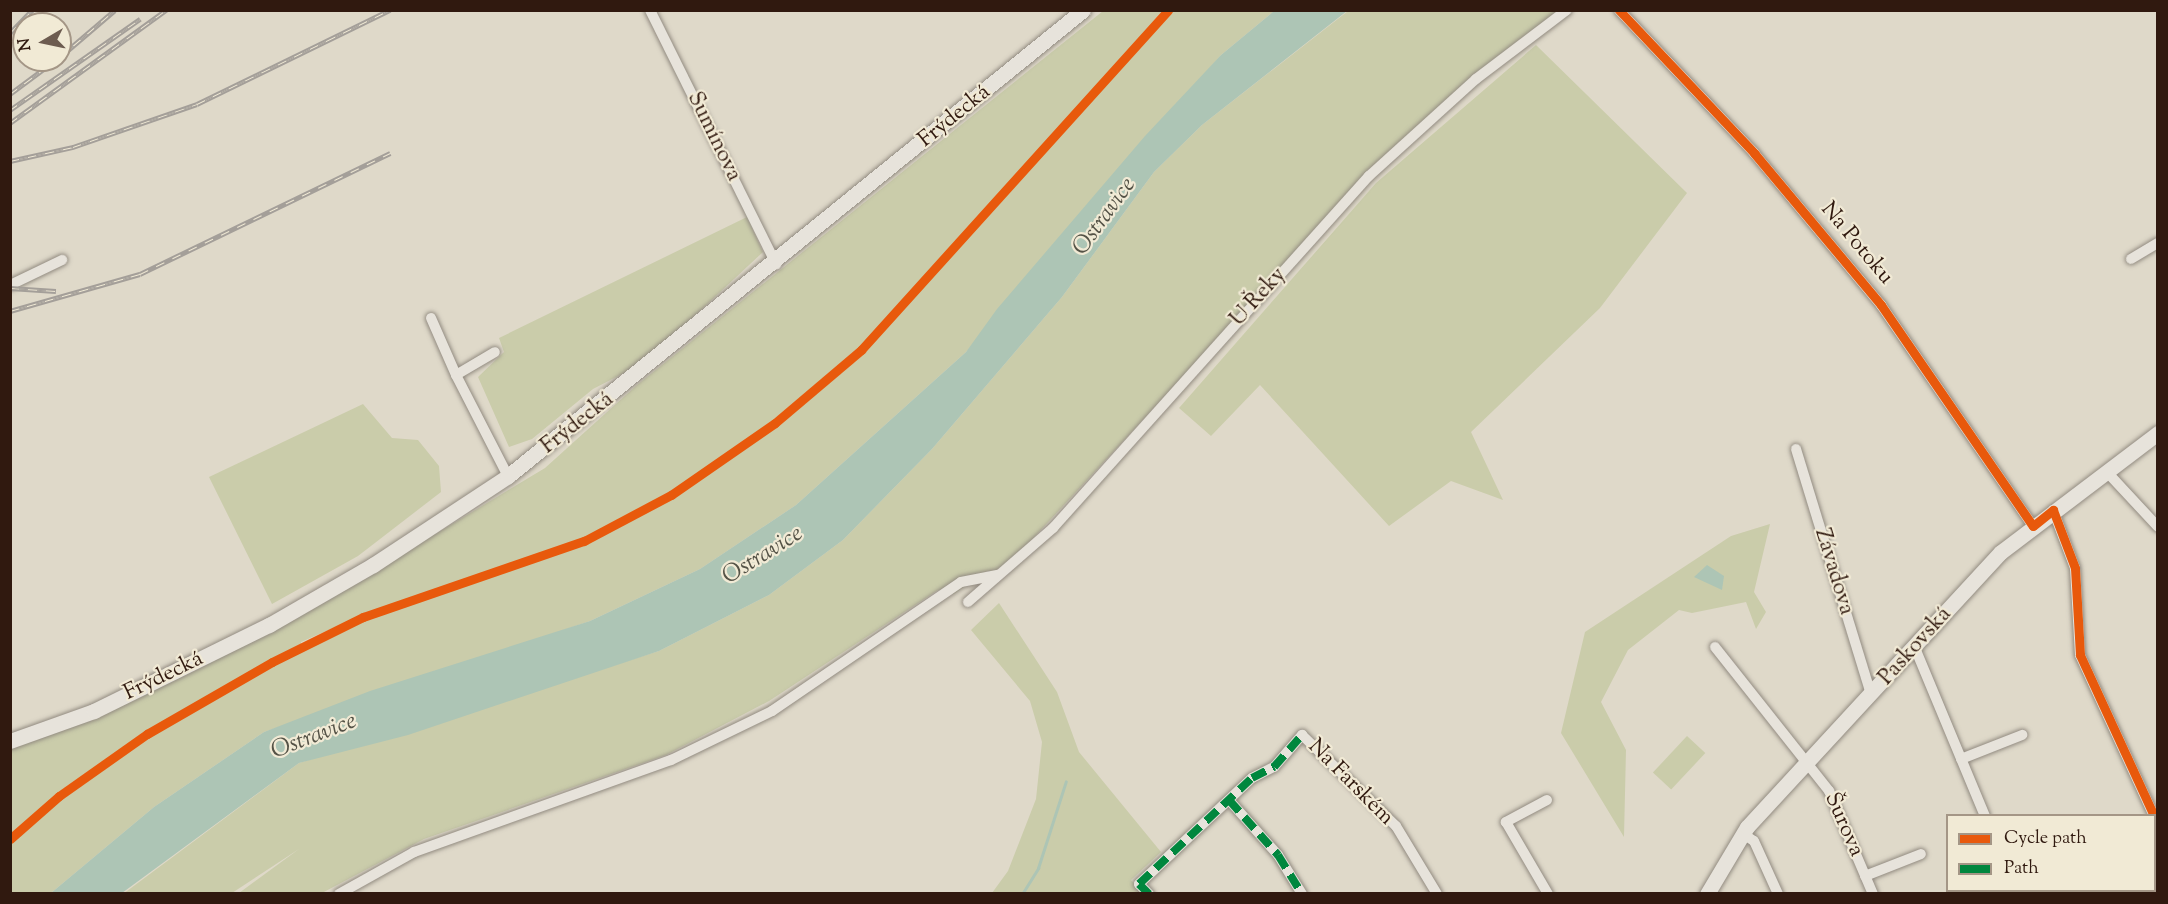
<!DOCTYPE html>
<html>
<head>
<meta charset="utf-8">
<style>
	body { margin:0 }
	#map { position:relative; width:2168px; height:904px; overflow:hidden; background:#dfd9c9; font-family:"Sorts Mill Goudy",serif }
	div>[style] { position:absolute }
	.green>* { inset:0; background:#caccaa; transform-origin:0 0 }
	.water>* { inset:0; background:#adc5b5 }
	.stream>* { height:3px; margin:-1.5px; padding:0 1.5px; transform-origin:1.5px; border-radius:1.5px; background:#adc5b5 }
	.roads { filter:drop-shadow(0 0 2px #928b81) drop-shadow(0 0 2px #928b81) }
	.street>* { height:10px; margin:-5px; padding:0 5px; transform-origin:5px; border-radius:5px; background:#e7e3db }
	.secondary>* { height:15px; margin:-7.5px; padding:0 7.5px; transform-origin:7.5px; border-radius:7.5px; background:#e7e3db }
	.rail>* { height:5px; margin-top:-2.5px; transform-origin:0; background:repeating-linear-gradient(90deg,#f1ead5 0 9px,#a49f99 0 18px); box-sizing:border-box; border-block:2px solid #a49f99 }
	.quiet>* { height:8px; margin-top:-4px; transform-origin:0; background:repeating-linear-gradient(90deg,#00873e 0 15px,transparent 0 23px) }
	.cycleway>* { height:9px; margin:-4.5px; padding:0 4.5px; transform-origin:4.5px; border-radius:4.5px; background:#e8590c }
	span { translate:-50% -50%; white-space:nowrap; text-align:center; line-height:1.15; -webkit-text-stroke:4.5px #f1ead5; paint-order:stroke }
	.street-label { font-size:22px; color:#30190f }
	.water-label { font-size:24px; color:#545246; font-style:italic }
	.frame { position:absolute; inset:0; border:12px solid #30190f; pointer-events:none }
	.legend { position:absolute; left:1946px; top:814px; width:210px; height:78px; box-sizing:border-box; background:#f1ead5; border:2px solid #a49686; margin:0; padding:8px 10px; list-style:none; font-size:18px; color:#30190f }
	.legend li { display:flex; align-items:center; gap:12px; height:30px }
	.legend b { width:30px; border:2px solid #a49686 }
	.north { position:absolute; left:12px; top:12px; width:60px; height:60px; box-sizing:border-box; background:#f1ead5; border:2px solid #a49686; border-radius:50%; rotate:261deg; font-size:16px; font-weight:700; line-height:24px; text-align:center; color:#30190f }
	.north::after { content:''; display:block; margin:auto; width:21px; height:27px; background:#6d5c50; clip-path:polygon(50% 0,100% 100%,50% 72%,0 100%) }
</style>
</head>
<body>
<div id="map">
	<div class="green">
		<div style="clip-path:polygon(evenodd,1103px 11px,1274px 11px,1221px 55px,966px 352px,796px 505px,700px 569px,590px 621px,264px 732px,154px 807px,51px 893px,11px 893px,10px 747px,176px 680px,283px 626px,545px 468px,637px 385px,1103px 11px,377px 609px,304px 647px,301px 643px,301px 642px,377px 609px)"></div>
		<div style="clip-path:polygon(1348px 11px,1567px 11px,1476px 79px,1369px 176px,1000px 574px,987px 571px,954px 594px,938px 590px,769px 701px,666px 755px,424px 839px,322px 893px,239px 893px,299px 849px,232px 893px,123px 894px,299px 763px,659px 651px,769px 595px,843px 540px,932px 449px,1062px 297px,1154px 172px,1202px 125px)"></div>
		<div style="clip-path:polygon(1536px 45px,1687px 193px,1600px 308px,1471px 432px,1503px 500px,1451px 481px,1389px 526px,1260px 385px,1211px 436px,1179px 408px,1376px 183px)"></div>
		<div style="clip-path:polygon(747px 217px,763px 252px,645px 362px,593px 389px,532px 439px,509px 447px,478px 377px,504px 352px,499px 338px)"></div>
		<div style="clip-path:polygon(363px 404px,392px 438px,418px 440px,439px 466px,441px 492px,358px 556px,272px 604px,209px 477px)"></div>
		<div style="clip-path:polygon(1770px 524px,1754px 592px,1766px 612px,1756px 629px,1746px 602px,1692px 613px,1679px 610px,1628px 650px,1601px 702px,1626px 750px,1624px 837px,1561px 733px,1585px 632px,1731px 536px)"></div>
		<div style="clip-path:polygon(999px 603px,1057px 692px,1079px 752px,1161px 852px,1131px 880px,1143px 893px,992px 893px,1008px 871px,1036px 799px,1042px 742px,1030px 701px,971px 630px)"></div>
		<div style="left:1687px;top:736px;width:25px;height:50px;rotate:43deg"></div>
	</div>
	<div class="water">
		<div style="clip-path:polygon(1274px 11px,1347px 11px,1202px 125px,1154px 172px,1062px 297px,932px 449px,843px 540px,769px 595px,659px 651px,408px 735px,299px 763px,122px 893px,51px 893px,154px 807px,264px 732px,370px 691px,590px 621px,700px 569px,796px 505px,966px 352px,997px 309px,1145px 136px,1221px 55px)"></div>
		<div style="clip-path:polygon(1707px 565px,1724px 576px,1722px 590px,1694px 577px)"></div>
	</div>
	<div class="stream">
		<div style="left:1022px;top:894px;width:31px;rotate:-58deg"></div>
		<div style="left:1038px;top:868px;width:91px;rotate:-72.2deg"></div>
	</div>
	<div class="roads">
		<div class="street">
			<div style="left:650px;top:10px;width:284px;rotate:63.6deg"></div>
			<div style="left:1619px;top:10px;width:197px;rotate:46.6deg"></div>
			<div style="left:1754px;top:153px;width:198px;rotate:50.1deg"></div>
			<div style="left:1881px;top:305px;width:268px;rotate:55.5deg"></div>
			<div style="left:2131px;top:259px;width:31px;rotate:-31deg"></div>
			<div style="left:10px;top:285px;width:58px;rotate:-25.7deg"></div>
			<div style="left:431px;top:318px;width:62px;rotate:66.3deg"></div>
			<div style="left:456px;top:375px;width:45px;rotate:-30.5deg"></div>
			<div style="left:456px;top:375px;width:114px;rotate:62.8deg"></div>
			<div style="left:1796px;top:449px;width:257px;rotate:73deg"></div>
			<div style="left:2106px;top:471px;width:76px;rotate:47.1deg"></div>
			<div style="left:2053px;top:510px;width:62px;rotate:69.2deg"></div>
			<div style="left:2075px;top:568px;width:87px;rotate:86.7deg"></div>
			<div style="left:2080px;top:655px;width:177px;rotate:65.3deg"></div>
			<div style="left:968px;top:602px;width:113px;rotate:-41deg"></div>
			<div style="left:1053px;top:528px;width:473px;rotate:-48.1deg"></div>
			<div style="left:1369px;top:176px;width:144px;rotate:-42.2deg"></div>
			<div style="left:1476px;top:79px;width:114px;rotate:-37.2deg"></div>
			<div style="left:1715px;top:647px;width:184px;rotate:51.6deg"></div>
			<div style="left:1829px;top:791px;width:112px;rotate:66.9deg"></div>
			<div style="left:1915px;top:648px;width:182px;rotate:67.4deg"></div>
			<div style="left:1961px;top:759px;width:66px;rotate:-21.5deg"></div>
			<div style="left:1229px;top:800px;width:74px;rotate:48.3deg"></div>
			<div style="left:1278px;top:855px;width:46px;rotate:58.4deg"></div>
			<div style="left:1547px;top:800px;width:47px;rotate:151.8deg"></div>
			<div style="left:1506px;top:822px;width:83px;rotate:59.7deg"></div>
			<div style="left:1742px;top:833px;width:14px;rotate:34deg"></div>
			<div style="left:1754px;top:841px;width:58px;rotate:65.6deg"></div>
			<div style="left:1865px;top:876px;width:60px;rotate:-21.4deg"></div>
			<div style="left:2018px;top:890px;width:4px;rotate:76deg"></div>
			<div style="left:339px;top:894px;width:86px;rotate:-29.2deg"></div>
			<div style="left:414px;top:852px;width:273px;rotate:-19.7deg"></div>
			<div style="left:671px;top:760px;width:112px;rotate:-25.9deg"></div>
			<div style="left:772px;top:711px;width:229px;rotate:-34.3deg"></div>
			<div style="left:961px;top:582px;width:38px;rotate:-11deg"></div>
			<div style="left:1149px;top:894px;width:14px;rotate:-135deg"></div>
			<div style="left:1139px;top:884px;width:155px;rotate:-43.2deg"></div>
			<div style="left:1252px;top:778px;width:25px;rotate:-27deg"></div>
			<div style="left:1274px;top:767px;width:43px;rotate:-48.8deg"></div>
			<div style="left:1302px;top:735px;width:131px;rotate:44.1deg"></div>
			<div style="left:1396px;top:826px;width:79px;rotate:58.9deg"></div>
			<div style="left:2030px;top:894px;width:7px;rotate:-34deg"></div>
		</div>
		<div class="secondary">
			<div style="left:10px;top:741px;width:89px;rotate:-19.7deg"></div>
			<div style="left:94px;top:711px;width:195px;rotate:-26.2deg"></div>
			<div style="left:269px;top:625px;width:120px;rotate:-30deg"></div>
			<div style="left:373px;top:565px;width:162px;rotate:-33.4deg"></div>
			<div style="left:508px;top:476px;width:740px;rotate:-39.02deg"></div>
			<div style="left:1707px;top:894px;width:78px;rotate:-59.2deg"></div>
			<div style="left:1747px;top:827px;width:374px;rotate:-47.3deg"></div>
			<div style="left:2001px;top:552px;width:197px;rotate:-37.2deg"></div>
		</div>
	</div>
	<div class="rail">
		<div style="left:10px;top:33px;width:32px;rotate:-46deg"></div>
		<div style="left:60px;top:57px;width:72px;rotate:-40.5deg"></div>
		<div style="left:10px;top:94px;width:57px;rotate:-36.5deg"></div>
		<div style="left:10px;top:110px;width:159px;rotate:-35deg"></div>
		<div style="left:10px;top:123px;width:193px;rotate:-35.9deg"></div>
		<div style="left:10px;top:161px;width:65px;rotate:-12.5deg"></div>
		<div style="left:73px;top:147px;width:131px;rotate:-19.1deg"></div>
		<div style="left:197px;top:104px;width:215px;rotate:-26deg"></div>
		<div style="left:10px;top:288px;width:46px;rotate:3.7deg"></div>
		<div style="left:10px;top:311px;width:135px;rotate:-15.9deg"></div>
		<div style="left:140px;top:274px;width:278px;rotate:-25.8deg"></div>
	</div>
	<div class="quiet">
		<div style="left:1229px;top:800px;width:74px;rotate:48.3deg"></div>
		<div style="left:1278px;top:855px;width:46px;rotate:58.4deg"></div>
		<div style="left:1149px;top:894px;width:14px;rotate:-135deg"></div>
		<div style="left:1139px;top:884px;width:155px;rotate:-43.2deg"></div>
		<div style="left:1252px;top:778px;width:25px;rotate:-27deg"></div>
		<div style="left:1274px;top:767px;width:43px;rotate:-48.8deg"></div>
	</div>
	<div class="cycleway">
		<div style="left:1619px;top:10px;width:197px;rotate:46.6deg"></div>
		<div style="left:1754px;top:153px;width:198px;rotate:50.1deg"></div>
		<div style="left:1881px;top:305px;width:268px;rotate:55.5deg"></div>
		<div style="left:2033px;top:526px;width:26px;rotate:-39deg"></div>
		<div style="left:2053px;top:510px;width:62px;rotate:69.2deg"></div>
		<div style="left:2075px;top:568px;width:87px;rotate:86.7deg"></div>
		<div style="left:2080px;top:655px;width:177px;rotate:65.3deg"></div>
		<div style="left:10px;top:839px;width:65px;rotate:-41.3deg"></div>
		<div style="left:59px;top:796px;width:108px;rotate:-35.2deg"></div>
		<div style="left:147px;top:734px;width:144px;rotate:-29.9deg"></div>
		<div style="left:272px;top:662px;width:102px;rotate:-26.3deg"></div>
		<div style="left:363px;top:617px;width:234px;rotate:-19deg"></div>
		<div style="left:584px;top:541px;width:98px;rotate:-27.9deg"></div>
		<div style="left:671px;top:495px;width:126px;rotate:-34.7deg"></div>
		<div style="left:775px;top:423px;width:113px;rotate:-40.3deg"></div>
		<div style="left:861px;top:350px;width:458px;rotate:-47.9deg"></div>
	</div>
	<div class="street-label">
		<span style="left:955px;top:117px;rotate:-39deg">Frýdecká</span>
		<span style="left:713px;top:137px;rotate:64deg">Sumínova</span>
		<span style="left:1856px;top:244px;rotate:50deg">Na Potoku</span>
		<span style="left:1259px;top:298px;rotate:-48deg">U Řeky</span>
		<span style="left:578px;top:424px;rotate:-38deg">Frýdecká</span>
		<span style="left:1833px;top:572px;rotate:73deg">Závadova</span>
		<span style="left:1916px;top:647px;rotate:-48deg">Paskovská</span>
		<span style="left:164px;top:677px;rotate:-26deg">Frýdecká</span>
		<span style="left:1350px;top:783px;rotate:45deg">Na Farském</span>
		<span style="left:1843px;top:825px;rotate:66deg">Šurova</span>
	</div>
	<div class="water-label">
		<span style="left:1105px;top:217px;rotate:-54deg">Ostravice</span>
		<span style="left:763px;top:556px;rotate:-32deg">Ostravice</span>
		<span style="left:314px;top:737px;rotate:-21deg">Ostravice</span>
	</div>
	<div class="frame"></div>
	<ul class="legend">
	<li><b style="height:8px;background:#e8590c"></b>Cycle path</li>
	<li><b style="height:8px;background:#00873e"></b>Path</li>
	</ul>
	<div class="north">N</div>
</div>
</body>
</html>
